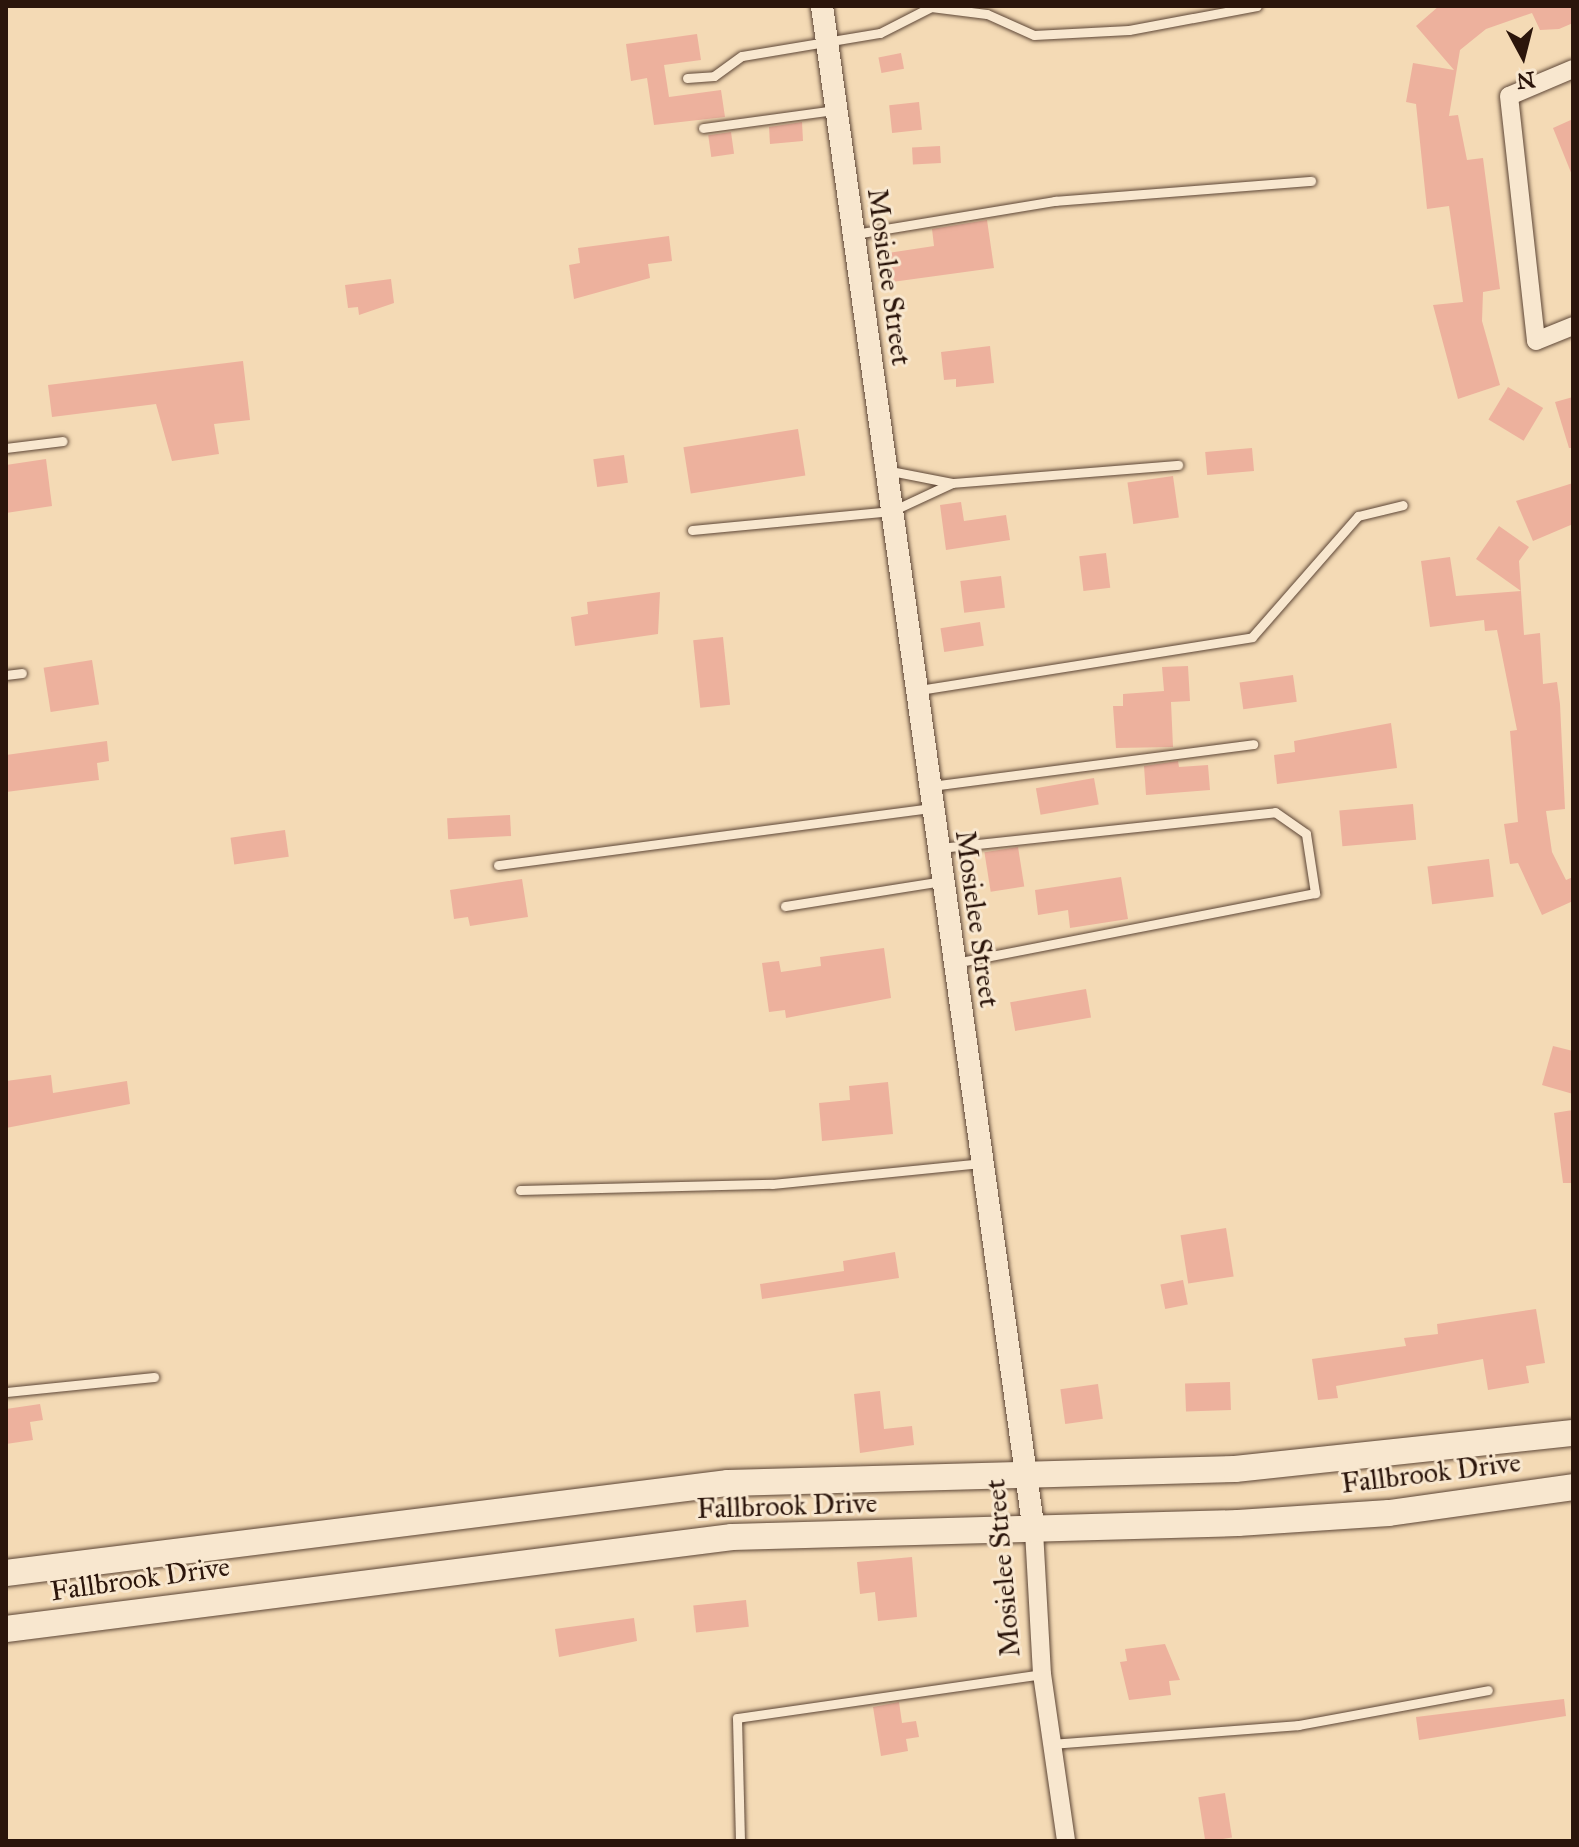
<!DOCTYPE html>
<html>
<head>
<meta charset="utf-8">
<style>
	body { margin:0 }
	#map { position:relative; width:1579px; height:1847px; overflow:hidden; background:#f4dab5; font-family:"IM FELL Great Primer",serif }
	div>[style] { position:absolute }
	.building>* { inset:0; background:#edb19d; transform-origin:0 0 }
	.roads { filter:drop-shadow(0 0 2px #5d4636) drop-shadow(0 0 2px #5d4636) }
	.service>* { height:9px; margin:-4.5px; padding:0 4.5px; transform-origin:4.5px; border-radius:4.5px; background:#f8e7cf }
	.minor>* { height:18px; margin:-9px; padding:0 9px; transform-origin:9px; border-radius:9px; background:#f8e7cf }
	.tertiary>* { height:22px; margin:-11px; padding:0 11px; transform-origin:11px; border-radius:11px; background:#f8e7cf }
	.secondary>* { height:26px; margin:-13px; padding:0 13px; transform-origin:13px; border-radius:13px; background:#f8e7cf }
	span { translate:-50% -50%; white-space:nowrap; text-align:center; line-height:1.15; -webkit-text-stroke:6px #f8e7cf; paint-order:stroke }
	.street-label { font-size:28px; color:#2b150b }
	.frame { position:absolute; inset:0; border:8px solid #2b150b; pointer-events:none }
	.north { position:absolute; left:1483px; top:16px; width:80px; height:80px; -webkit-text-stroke:6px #f8e7cf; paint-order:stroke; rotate:173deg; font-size:22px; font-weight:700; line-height:32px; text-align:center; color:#2b150b }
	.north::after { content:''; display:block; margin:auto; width:28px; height:36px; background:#2b150b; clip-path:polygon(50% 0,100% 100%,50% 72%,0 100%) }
</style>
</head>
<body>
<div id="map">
	<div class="building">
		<div style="clip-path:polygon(1439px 6px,1573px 6px,1573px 23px,1559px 29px,1540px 30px,1532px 13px,1486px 29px,1460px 50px,1449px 116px,1458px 115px,1467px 160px,1483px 158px,1500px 289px,1483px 292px,1482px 321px,1500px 385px,1458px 399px,1433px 305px,1463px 302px,1449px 206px,1427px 209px,1416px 104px,1406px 102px,1413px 63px,1454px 70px,1416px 26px)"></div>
		<div style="clip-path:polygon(697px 34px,701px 60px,664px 65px,669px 97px,721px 90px,725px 117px,654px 125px,647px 78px,631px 81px,626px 44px)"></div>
		<div style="left:901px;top:53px;width:16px;height:23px;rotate:79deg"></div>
		<div style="left:919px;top:102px;width:28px;height:30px;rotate:84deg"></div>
		<div style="clip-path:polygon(1573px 119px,1573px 175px,1572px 175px,1553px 128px)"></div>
		<div style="clip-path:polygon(802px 122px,803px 141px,770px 144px,769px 127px)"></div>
		<div style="left:731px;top:132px;width:22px;height:23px;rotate:82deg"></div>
		<div style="left:940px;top:146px;width:17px;height:28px;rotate:87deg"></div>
		<div style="clip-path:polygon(987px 220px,994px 268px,892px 282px,888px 253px,934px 246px,932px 229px)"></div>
		<div style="clip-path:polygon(669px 236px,672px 261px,648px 264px,650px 278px,574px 299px,569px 265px,580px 263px,578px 248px)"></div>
		<div style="clip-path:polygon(391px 279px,394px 303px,359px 315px,358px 307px,348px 308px,345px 285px)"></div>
		<div style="clip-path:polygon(990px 346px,994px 383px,956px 387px,956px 379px,944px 380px,941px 352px)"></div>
		<div style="clip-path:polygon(243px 361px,250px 420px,214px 424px,219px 454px,172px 461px,156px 404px,52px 417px,48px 385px)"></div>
		<div style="left:1508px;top:387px;width:41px;height:38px;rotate:31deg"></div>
		<div style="clip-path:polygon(1573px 397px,1573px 448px,1569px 448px,1555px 402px)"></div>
		<div style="left:798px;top:429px;width:47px;height:116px;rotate:81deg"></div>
		<div style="left:1252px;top:448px;width:23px;height:47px;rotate:85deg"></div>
		<div style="left:624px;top:455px;width:28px;height:31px;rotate:82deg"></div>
		<div style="clip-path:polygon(46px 459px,52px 506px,6px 513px,6px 465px)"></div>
		<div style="left:1173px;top:476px;width:42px;height:46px;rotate:82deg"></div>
		<div style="clip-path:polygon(1573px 483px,1573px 524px,1533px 541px,1516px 501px)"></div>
		<div style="clip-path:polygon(961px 502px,964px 521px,1006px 515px,1010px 540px,946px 550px,940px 505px)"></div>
		<div style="clip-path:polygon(1499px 526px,1529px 547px,1519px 561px,1524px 635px,1540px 633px,1543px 684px,1557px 682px,1560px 704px,1565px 809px,1546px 811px,1552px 852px,1566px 880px,1573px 877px,1573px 901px,1542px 915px,1518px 863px,1510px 864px,1504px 824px,1518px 822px,1510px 731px,1517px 730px,1497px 630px,1485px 631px,1484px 620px,1430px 627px,1421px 561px,1450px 557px,1456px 596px,1521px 591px,1476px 559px)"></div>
		<div style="left:1106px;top:553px;width:35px;height:27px;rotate:83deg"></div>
		<div style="left:1001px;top:576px;width:32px;height:41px;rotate:83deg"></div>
		<div style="clip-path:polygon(660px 592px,658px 634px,575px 646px,571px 617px,588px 614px,587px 602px)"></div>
		<div style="left:980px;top:622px;width:24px;height:40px;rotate:81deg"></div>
		<div style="left:723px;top:637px;width:68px;height:30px;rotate:84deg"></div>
		<div style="left:92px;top:660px;width:45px;height:49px;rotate:81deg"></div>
		<div style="clip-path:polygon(1188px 666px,1190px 701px,1171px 702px,1173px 747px,1116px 748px,1113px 706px,1123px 706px,1123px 694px,1164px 691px,1162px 667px)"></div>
		<div style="left:1293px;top:675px;width:27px;height:54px;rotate:82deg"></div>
		<div style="clip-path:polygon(1391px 723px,1397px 768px,1277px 784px,1274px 755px,1295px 752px,1294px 741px)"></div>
		<div style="clip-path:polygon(107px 741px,109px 761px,97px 763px,99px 780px,6px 792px,6px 755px)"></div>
		<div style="clip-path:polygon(1178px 761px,1179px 767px,1208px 765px,1210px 790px,1146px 795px,1144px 766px)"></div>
		<div style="left:1094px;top:778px;width:27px;height:59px;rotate:80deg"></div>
		<div style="left:1413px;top:804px;width:36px;height:74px;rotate:85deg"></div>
		<div style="left:510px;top:815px;width:21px;height:63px;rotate:87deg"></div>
		<div style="left:285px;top:830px;width:27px;height:55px;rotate:82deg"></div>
		<div style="left:1018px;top:847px;width:40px;height:34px;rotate:81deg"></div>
		<div style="left:1489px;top:859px;width:38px;height:62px;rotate:83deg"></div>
		<div style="clip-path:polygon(1121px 877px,1128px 919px,1070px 928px,1068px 910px,1038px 915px,1035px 890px)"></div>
		<div style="clip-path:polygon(522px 879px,528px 917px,470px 926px,468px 917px,454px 919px,450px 890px)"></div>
		<div style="clip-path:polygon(884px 948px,891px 998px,786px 1018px,785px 1010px,769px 1012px,762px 963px,779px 961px,781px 972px,821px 966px,820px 957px)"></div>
		<div style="left:1086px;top:989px;width:29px;height:77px;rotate:80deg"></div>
		<div style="clip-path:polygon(1553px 1046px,1573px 1051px,1573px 1094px,1542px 1085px)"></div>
		<div style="clip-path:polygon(51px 1075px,53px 1093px,127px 1081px,130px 1104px,6px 1128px,6px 1081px)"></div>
		<div style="clip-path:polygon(888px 1082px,893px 1134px,822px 1141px,819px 1103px,850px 1100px,849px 1086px)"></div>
		<div style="clip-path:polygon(1573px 1110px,1573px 1183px,1563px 1183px,1554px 1113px)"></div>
		<div style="left:1226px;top:1228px;width:49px;height:46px;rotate:81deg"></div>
		<div style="clip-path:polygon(895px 1252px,899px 1278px,762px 1299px,760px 1284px,844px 1271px,843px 1261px)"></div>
		<div style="left:1183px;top:1280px;width:25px;height:23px;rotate:79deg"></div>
		<div style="clip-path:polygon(1536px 1309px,1545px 1363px,1526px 1366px,1529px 1383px,1488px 1390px,1483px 1359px,1336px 1386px,1338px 1398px,1318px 1400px,1312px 1359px,1406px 1346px,1404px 1338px,1438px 1334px,1437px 1324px)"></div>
		<div style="left:1230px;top:1382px;width:28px;height:45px;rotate:88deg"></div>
		<div style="left:1098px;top:1384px;width:35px;height:38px;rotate:82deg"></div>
		<div style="clip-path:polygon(880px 1391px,884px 1429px,912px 1426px,914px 1445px,860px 1453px,854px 1394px)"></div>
		<div style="clip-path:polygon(40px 1404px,43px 1420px,30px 1422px,33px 1440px,6px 1444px,6px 1409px)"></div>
		<div style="clip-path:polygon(912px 1557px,917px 1617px,878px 1621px,875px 1592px,860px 1594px,857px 1562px)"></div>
		<div style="left:746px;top:1600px;width:27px;height:53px;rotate:84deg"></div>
		<div style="clip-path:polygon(634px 1618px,637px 1641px,559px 1657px,555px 1629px)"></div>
		<div style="clip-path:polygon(1165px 1644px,1180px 1680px,1169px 1681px,1171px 1695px,1129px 1700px,1120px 1662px,1127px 1661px,1125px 1649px)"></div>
		<div style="clip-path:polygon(1564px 1699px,1566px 1716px,1419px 1740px,1416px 1717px)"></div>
		<div style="clip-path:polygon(899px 1702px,902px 1723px,916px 1721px,919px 1737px,906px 1739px,908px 1751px,881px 1756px,873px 1707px)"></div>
		<div style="left:1225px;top:1793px;width:45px;height:27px;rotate:81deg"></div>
	</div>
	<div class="roads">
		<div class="service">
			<div style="left:687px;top:78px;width:27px;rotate:-4deg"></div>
			<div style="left:714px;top:76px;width:34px;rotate:-36deg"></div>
			<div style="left:742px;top:56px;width:140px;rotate:-9.5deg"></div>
			<div style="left:880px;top:33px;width:57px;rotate:-27deg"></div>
			<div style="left:931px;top:7px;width:56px;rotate:7.1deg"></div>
			<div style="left:987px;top:14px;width:51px;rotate:24.1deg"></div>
			<div style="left:1034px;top:35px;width:95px;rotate:-3deg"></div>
			<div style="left:1129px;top:30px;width:130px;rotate:-10.6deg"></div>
			<div style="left:703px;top:128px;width:133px;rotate:-7.8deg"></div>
			<div style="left:855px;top:234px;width:203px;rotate:-9.4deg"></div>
			<div style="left:1055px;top:201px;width:257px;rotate:-4.5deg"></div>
			<div style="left:6px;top:448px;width:57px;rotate:-7deg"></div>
			<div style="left:952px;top:483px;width:227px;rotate:-4.6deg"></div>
			<div style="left:692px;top:530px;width:201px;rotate:-5.4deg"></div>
			<div style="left:892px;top:511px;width:66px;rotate:-25deg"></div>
			<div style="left:952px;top:483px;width:67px;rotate:-168.9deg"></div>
			<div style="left:6px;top:675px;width:16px;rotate:-7deg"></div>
			<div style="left:919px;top:690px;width:337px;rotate:-9deg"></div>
			<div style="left:1252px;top:637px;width:161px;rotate:-48.8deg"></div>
			<div style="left:1358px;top:516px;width:46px;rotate:-13.7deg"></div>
			<div style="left:931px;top:786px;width:325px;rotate:-7.4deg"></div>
			<div style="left:940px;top:848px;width:337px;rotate:-6.1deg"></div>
			<div style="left:1275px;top:812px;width:38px;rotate:35deg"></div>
			<div style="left:1306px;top:834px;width:60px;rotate:81.3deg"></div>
			<div style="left:1315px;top:893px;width:367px;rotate:169deg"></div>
			<div style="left:498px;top:865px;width:437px;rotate:-7.5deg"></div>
			<div style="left:785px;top:906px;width:159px;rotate:-9deg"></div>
			<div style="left:520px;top:1190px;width:252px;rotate:-1.4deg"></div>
			<div style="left:772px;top:1184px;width:210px;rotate:-5.7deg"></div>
			<div style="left:6px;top:1392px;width:149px;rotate:-5.8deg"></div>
			<div style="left:1052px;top:1744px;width:247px;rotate:-4.4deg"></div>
			<div style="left:1298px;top:1725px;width:193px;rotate:-10.4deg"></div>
			<div style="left:740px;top:1841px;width:123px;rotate:-91.4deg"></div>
			<div style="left:737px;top:1718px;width:308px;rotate:-8.2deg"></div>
		</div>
		<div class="minor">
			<div style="left:1573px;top:69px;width:69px;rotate:157.1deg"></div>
			<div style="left:1509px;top:96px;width:246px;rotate:83.7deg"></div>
			<div style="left:1536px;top:341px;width:40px;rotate:-22deg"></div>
			<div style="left:1034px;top:1531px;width:143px;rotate:86.8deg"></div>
			<div style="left:1042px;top:1674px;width:169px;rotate:81.8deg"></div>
		</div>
		<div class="tertiary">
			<div style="left:822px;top:6px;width:1540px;rotate:82.09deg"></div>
		</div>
		<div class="secondary">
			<div style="left:6px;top:1573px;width:728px;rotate:-7.11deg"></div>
			<div style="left:728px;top:1483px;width:507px;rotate:-1.58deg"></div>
			<div style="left:1235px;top:1469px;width:340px;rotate:-6.1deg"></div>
			<div style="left:6px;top:1629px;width:732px;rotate:-7.22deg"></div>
			<div style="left:732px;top:1537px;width:506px;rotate:-1.58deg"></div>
			<div style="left:1238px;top:1523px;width:151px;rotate:-3.8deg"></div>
			<div style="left:1389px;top:1513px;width:186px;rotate:-8deg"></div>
		</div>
	</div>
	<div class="street-label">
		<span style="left:889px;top:277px;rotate:82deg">Mosielee Street</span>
		<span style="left:977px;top:919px;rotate:82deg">Mosielee Street</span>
		<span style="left:1431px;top:1473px;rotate:-7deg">Fallbrook Drive</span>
		<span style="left:787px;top:1506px;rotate:-2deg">Fallbrook Drive</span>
		<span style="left:1003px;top:1568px;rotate:-95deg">Mosielee Street</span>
		<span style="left:140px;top:1579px;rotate:-8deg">Fallbrook Drive</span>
	</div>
	<div class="frame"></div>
	<div class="north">N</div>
</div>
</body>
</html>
